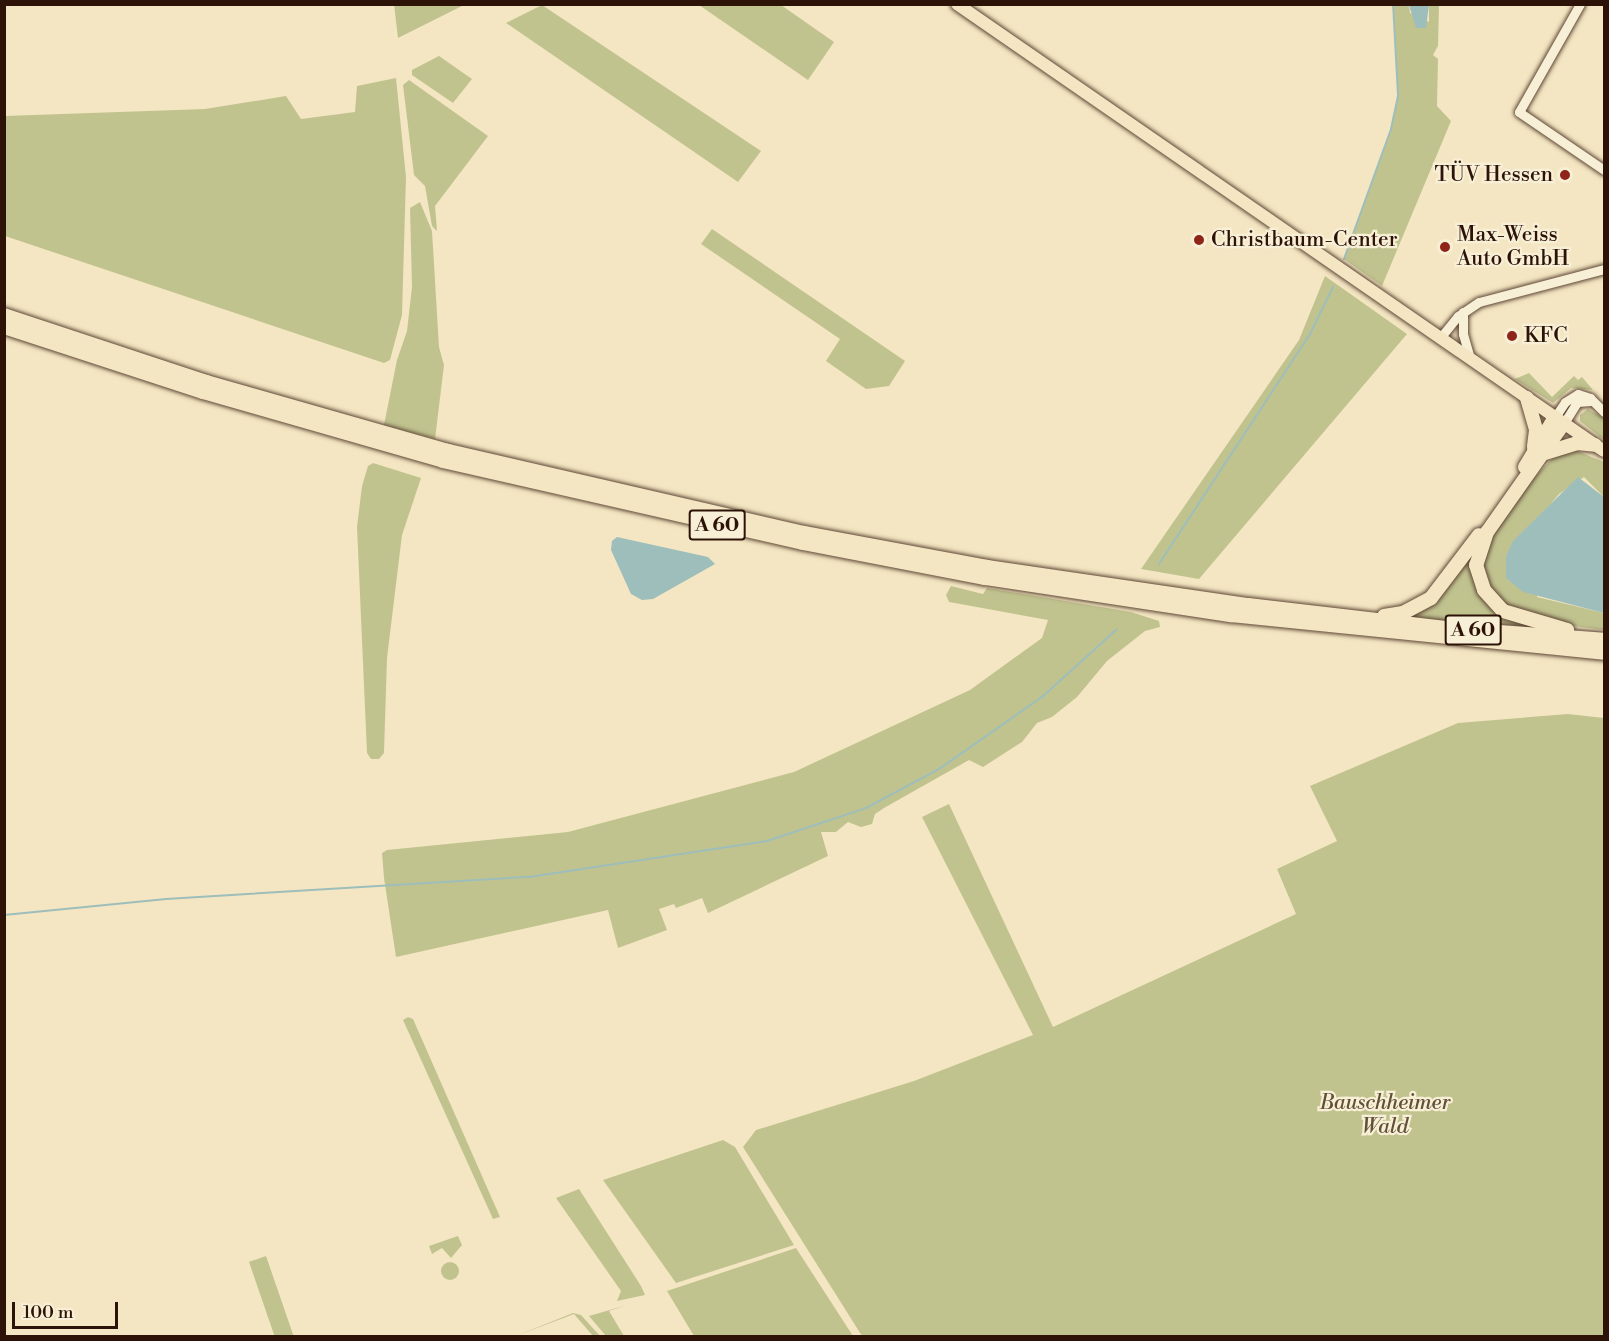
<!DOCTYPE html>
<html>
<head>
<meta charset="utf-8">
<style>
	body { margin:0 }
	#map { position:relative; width:1609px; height:1341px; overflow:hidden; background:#f4e6c2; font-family:"Libre Bodoni",serif }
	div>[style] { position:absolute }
	.green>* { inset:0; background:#c1c38f; transform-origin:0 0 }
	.round { border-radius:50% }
	.water>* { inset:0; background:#9ebebb }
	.stream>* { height:2px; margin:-1px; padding:0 1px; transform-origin:1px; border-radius:1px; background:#9ebebb }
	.roads { filter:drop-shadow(0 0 2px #5e4736) drop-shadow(0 0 2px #5e4736) }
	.minor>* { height:9px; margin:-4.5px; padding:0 4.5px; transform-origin:4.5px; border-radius:4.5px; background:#f8efd7 }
	.major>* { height:12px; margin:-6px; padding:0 6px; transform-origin:6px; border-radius:6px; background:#f4e6c2 }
	.highway>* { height:14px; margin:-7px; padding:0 7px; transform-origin:7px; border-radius:7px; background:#f4e6c2 }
	.dots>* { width:16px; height:16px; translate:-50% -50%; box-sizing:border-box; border:3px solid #f8efd7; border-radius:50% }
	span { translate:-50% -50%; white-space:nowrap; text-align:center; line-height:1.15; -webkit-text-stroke:4.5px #f8efd7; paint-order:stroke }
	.shield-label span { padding:2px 4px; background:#f8efd7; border:2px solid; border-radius:4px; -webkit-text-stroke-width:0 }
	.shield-label { font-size:20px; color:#2c1207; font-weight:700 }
	.poi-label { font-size:21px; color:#2c1207 }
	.right { translate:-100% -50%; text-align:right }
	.left { translate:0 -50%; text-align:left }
	.park-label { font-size:21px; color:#605037; font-style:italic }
	.frame { position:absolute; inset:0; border:6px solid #2c1207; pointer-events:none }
	.scale { position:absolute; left:12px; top:1302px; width:106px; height:27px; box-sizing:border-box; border:3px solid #2c1207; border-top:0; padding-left:8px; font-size:18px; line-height:21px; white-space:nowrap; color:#2c1207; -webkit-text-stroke:4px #f8efd7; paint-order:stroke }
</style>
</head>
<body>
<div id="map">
	<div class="green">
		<div style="clip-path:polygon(394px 4px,464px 4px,464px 5px,398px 38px)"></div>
		<div style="clip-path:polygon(542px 5px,761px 151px,738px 182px,506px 23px)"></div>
		<div style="clip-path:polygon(699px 5px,781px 5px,834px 42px,808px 80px)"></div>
		<div style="clip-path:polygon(1393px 5px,1409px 5px,1410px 13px,1429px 22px,1429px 5px,1439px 5px,1438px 46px,1433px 55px,1438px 59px,1437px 106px,1451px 121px,1382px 286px,1344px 259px,1391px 129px,1398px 95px)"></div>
		<div style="clip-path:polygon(439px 56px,472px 79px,453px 103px,412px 75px,412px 70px)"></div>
		<div style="clip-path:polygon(396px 78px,406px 177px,402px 315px,390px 360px,384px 363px,5px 236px,5px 116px,205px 109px,286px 96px,301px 119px,355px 112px,357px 86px)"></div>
		<div style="clip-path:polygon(409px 80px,488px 136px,435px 206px,437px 231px,432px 226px,425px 186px,414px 175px,403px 85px)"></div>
		<div style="clip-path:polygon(420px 202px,432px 231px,439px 347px,444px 365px,435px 439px,384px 425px,397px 360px,407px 331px,412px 287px,410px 208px)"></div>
		<div style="clip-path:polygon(712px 229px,905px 361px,889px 386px,866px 389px,826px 361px,840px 339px,701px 244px)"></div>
		<div style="clip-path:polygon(1325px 276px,1407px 334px,1199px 579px,1141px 569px,1299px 340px)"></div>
		<div style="clip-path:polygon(1529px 373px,1552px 397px,1574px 376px,1578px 380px,1582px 377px,1593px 390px,1571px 388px,1553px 403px,1515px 379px)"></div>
		<div style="clip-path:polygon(1588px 409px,1604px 418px,1604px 440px,1580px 421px,1580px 415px)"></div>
		<div style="clip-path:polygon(1572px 449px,1604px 462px,1604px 497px,1584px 477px,1559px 494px,1537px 520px,1537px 597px,1604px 613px,1604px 630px,1543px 622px,1514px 611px,1489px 590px,1484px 572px,1484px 554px,1490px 537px,1527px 485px,1552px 459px)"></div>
		<div style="clip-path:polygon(373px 463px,421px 478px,402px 535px,387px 658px,384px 753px,379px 759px,371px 759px,367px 753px,357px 527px,362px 486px,368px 466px)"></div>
		<div style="clip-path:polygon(1478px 540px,1473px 558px,1508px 619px,1535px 630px,1391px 618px,1409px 614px)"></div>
		<div style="clip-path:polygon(951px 586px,983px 594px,987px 588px,1131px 612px,1159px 621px,1160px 627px,1145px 631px,1107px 661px,1077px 697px,1052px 717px,1037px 723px,1022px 742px,983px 767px,969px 760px,884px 808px,875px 814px,872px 824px,861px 827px,848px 822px,836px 832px,821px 832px,828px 856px,708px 913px,702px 898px,676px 908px,674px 904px,659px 909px,667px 930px,618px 948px,608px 910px,396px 957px,384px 878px,382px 853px,387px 850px,568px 832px,794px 772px,970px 690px,1042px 638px,1048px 620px,949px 602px,946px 595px)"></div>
		<div style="clip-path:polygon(1568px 714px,1604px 718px,1604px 1336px,862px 1336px,743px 1147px,756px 1130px,914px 1081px,1033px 1035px,922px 817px,949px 804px,1053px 1027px,1296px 914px,1277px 869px,1337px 841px,1310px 786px,1458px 723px)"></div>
		<div style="clip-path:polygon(408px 1017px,413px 1019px,500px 1217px,493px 1219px,403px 1020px)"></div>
		<div style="clip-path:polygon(723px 1140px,735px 1147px,794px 1245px,676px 1283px,603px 1180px)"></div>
		<div style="clip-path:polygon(579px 1189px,641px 1286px,645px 1295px,617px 1301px,621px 1291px,556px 1198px)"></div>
		<div style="clip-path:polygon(458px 1236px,462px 1245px,451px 1258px,442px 1248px,432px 1254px,429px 1246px)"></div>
		<div style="clip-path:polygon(796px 1248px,853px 1336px,694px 1336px,667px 1291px)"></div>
		<div style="left:266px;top:1256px;width:85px;height:18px;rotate:71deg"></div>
		<div class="round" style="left:441px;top:1262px;width:18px;height:18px"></div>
		<div style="clip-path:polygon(627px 1305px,609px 1311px,624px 1336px,606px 1336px,589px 1316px)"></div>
		<div style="clip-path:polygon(573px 1313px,581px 1315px,600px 1336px,593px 1336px,574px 1314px,516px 1336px)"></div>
	</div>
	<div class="water">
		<div style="clip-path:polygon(1409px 5px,1429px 5px,1426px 28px,1416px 28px)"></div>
		<div style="clip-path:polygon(1578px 477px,1604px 497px,1604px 613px,1523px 592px,1506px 578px,1506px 556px,1513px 541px)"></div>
		<div style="clip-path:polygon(617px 537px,708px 557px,715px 564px,653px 599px,642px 600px,631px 594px,611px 550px,612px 541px)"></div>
	</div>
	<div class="stream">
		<div style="left:1344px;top:259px;width:138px;rotate:-70.1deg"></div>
		<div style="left:1391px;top:129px;width:35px;rotate:-78deg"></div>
		<div style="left:1398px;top:95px;width:91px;rotate:-93.1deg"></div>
		<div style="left:1159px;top:564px;width:273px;rotate:-56.7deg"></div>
		<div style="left:1309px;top:336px;width:55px;rotate:-63.9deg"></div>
		<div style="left:4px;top:915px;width:163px;rotate:-5.6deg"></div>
		<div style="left:166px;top:899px;width:364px;rotate:-3.5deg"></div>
		<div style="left:529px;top:877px;width:241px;rotate:-8.6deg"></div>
		<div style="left:767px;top:841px;width:104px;rotate:-18.4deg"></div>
		<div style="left:866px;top:808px;width:83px;rotate:-28.1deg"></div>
		<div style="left:939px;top:769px;width:126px;rotate:-35deg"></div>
		<div style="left:1042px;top:697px;width:101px;rotate:-42.2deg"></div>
	</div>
	<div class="roads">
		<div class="minor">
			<div style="left:1580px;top:4px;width:124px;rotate:119.5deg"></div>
			<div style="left:1519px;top:112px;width:103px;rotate:34.3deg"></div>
			<div style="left:1463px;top:312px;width:22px;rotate:90deg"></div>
			<div style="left:1463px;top:334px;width:26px;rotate:74deg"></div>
			<div style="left:1440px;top:338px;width:28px;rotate:-51deg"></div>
			<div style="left:1458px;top:316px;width:25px;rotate:-34deg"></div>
			<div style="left:1479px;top:302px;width:129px;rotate:-14.8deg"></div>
			<div style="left:1555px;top:417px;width:18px;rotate:-56deg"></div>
			<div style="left:1565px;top:402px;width:15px;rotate:-32deg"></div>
			<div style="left:1578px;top:394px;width:13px;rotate:18deg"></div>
			<div style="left:1590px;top:398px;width:20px;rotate:45deg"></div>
			<div style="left:1564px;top:423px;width:25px;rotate:-58deg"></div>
			<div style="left:1577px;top:402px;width:14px;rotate:-4deg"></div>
		</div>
		<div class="major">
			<div style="left:957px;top:4px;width:786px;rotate:34.64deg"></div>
		</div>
		<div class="highway">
			<div style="left:4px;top:315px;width:213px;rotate:18.3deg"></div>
			<div style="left:206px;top:382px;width:252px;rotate:15.9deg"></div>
			<div style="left:448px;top:451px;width:365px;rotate:13deg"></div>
			<div style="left:804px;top:533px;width:186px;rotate:10.5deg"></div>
			<div style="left:987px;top:567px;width:264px;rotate:8.3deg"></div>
			<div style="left:1248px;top:605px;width:199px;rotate:6.6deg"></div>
			<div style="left:1446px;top:628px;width:158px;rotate:4.3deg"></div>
			<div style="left:4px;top:327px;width:209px;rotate:18.1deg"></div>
			<div style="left:203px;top:392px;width:250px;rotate:16deg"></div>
			<div style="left:443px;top:461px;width:369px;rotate:12.8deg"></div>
			<div style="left:803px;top:543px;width:185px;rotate:10.9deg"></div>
			<div style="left:985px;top:578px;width:249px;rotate:8.6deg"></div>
			<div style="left:1231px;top:615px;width:375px;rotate:5.8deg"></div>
			<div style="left:1527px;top:398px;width:33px;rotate:74deg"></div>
			<div style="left:1536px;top:430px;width:17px;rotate:97deg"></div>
			<div style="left:1564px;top:423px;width:133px;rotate:125.2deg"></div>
			<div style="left:1487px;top:532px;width:35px;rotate:108deg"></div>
			<div style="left:1476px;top:565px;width:26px;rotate:72deg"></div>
			<div style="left:1484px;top:590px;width:28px;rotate:48deg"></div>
			<div style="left:1503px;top:611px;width:67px;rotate:16.5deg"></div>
			<div style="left:1545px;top:453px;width:34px;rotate:-17deg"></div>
			<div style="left:1577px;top:443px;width:18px;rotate:6deg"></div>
			<div style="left:1525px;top:467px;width:58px;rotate:-59deg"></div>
			<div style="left:1384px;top:616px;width:19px;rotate:-9deg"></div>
			<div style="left:1403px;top:613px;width:32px;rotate:-28deg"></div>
			<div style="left:1431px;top:598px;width:79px;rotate:-52.7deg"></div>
		</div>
	</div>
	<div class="dots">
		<div style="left:1565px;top:175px;background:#8f2418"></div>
		<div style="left:1199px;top:240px;background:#8f2418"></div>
		<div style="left:1445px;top:247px;background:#8f2418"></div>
		<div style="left:1512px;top:336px;background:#8f2418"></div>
	</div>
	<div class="shield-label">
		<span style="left:717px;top:525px">A 60</span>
		<span style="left:1473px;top:630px">A 60</span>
	</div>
	<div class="poi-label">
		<span class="right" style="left:1553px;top:175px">TÜV Hessen</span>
		<span class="left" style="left:1457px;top:247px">Max-Weiss<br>Auto GmbH</span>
		<span class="left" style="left:1211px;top:240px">Christbaum-Center</span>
		<span class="left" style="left:1524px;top:336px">KFC</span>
	</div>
	<div class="park-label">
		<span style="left:1385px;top:1115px">Bauschheimer<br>Wald</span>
	</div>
	<div class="frame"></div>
	<div class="scale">100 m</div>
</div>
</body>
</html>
